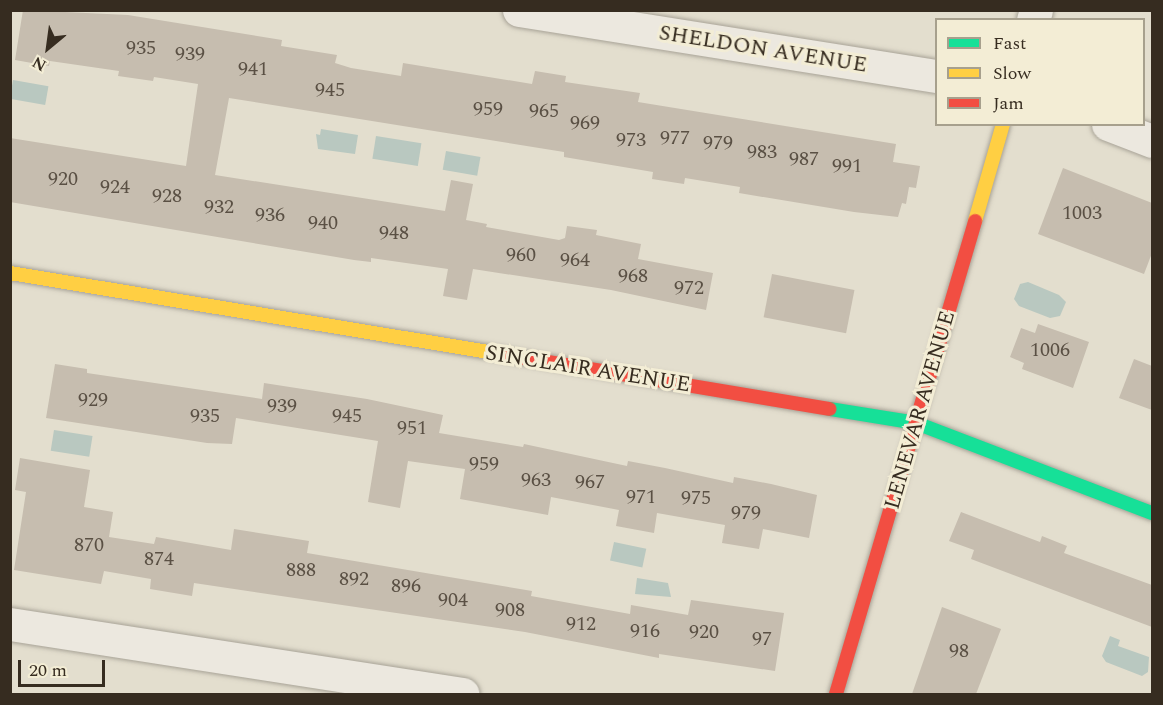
<!DOCTYPE html>
<html>
<head>
<meta charset="utf-8">
<style>
	body { margin:0 }
	#map { position:relative; width:1163px; height:705px; overflow:hidden; background:#e3dece; font-family:Spectral,serif }
	div>[style] { position:absolute }
	.water>* { inset:0; background:#b9c8c0; transform-origin:0 0 }
	.building>* { inset:0; background:#c6bdaf; transform-origin:0 0 }
	.roads { filter:drop-shadow(0 0 2px #a8a397) drop-shadow(0 0 2px #a8a397) }
	.street>* { height:33px; margin:-16.5px; padding:0 16.5px; transform-origin:16.5px; border-radius:16.5px; background:#ece8df }
	.fast>* { height:14px; margin:-7px; padding:0 7px; transform-origin:7px; border-radius:7px; background:#16e098 }
	.slow>* { height:14px; margin:-7px; padding:0 7px; transform-origin:7px; border-radius:7px; background:#ffcf43 }
	.jam>* { height:14px; margin:-7px; padding:0 7px; transform-origin:7px; border-radius:7px; background:#f24e42 }
	span { translate:-50% -50%; white-space:nowrap; text-align:center; line-height:1.15; -webkit-text-stroke:6px #f3edd5; paint-order:stroke }
	.number-label { font-size:20px; color:#5a5044 }
	.number-label span { -webkit-text-stroke-width:0 }
	.street-label { font-size:22px; color:#362c20 }
	.frame { position:absolute; inset:0; border:12px solid #362c20; pointer-events:none }
	.legend { position:absolute; left:935px; top:18px; width:210px; height:108px; box-sizing:border-box; background:#f3edd5; border:2px solid #a7a08d; margin:0; padding:8px 10px; list-style:none; font-size:18px; color:#362c20 }
	.legend li { display:flex; align-items:center; gap:12px; height:30px }
	.legend b { width:30px; border:2px solid #a7a08d }
	.north { position:absolute; left:18px; top:18px; width:60px; height:60px; -webkit-text-stroke:4px #f3edd5; paint-order:stroke; rotate:209deg; font-size:16px; font-weight:700; line-height:24px; text-align:center; color:#362c20 }
	.north::after { content:''; display:block; margin:auto; width:21px; height:27px; background:#362c20; clip-path:polygon(50% 0,100% 100%,50% 72%,0 100%) }
	.scale { position:absolute; left:18px; top:660px; width:87px; height:27px; box-sizing:border-box; border:3px solid #362c20; border-top:0; padding-left:8px; font-size:18px; line-height:21px; white-space:nowrap; color:#362c20; -webkit-text-stroke:4px #f3edd5; paint-order:stroke }
</style>
</head>
<body>
<div id="map">
	<div class="water">
		<div style="left:13px;top:80px;width:36px;height:19px;rotate:10deg"></div>
		<div style="clip-path:polygon(321px 129px,358px 135px,355px 154px,318px 149px,316px 134px,320px 135px)"></div>
		<div style="left:376px;top:136px;width:46px;height:23px;rotate:9deg"></div>
		<div style="left:446px;top:151px;width:35px;height:19px;rotate:10deg"></div>
		<div style="clip-path:polygon(1028px 282px,1059px 295px,1066px 302px,1060px 316px,1050px 318px,1019px 306px,1014px 299px,1020px 284px)"></div>
		<div style="left:54px;top:430px;width:39px;height:21px;rotate:9deg"></div>
		<div style="left:614px;top:542px;width:33px;height:19px;rotate:12deg"></div>
		<div style="clip-path:polygon(637px 578px,668px 583px,671px 597px,635px 594px)"></div>
		<div style="clip-path:polygon(1110px 636px,1120px 640px,1118px 646px,1149px 657px,1148px 672px,1142px 676px,1106px 662px,1102px 656px)"></div>
	</div>
	<div class="building">
		<div style="clip-path:polygon(23px 10px,128px 15px,282px 40px,281px 46px,337px 55px,335px 63px,351px 68px,401px 76px,403px 63px,532px 84px,535px 71px,566px 76px,565px 82px,640px 93px,638px 102px,896px 144px,893px 162px,920px 166px,916px 188px,909px 187px,906px 204px,902px 203px,898px 217px,854px 212px,739px 193px,740px 187px,685px 178px,684px 184px,652px 179px,653px 172px,564px 157px,564px 152px,229px 98px,215px 175px,445px 211px,451px 180px,473px 184px,466px 220px,487px 224px,486px 227px,559px 240px,565px 238px,567px 226px,597px 230px,596px 235px,641px 244px,638px 259px,713px 273px,706px 310px,611px 290px,473px 269px,467px 300px,443px 296px,448px 269px,371px 258px,371px 262px,354px 260px,10px 202px,10px 138px,186px 166px,198px 84px,154px 77px,153px 81px,118px 76px,119px 71px,50px 61px,49px 66px,15px 60px)"></div>
		<div style="clip-path:polygon(1063px 168px,1152px 203px,1152px 253px,1144px 274px,1038px 234px)"></div>
		<div style="left:772px;top:274px;width:84px;height:44px;rotate:11deg"></div>
		<div style="clip-path:polygon(1038px 324px,1089px 342px,1073px 388px,1022px 369px,1024px 363px,1010px 357px,1021px 328px,1035px 333px)"></div>
		<div style="clip-path:polygon(1134px 359px,1152px 366px,1152px 410px,1119px 398px)"></div>
		<div style="clip-path:polygon(55px 364px,87px 369px,87px 373px,262px 399px,264px 383px,367px 399px,443px 415px,439px 433px,523px 447px,524px 444px,627px 466px,628px 461px,665px 468px,733px 483px,734px 477px,771px 484px,817px 495px,809px 538px,763px 529px,759px 549px,722px 543px,725px 525px,657px 513px,654px 533px,616px 526px,619px 510px,551px 497px,548px 515px,460px 499px,465px 469px,408px 461px,400px 508px,368px 502px,378px 441px,236px 418px,232px 444px,207px 443px,46px 418px)"></div>
		<div style="clip-path:polygon(20px 458px,90px 470px,84px 507px,113px 512px,109px 537px,154px 544px,156px 537px,231px 550px,234px 529px,309px 541px,307px 553px,532px 591px,531px 596px,630px 614px,631px 605px,688px 615px,691px 600px,784px 613px,775px 671px,659px 654px,659px 658px,525px 632px,194px 583px,192px 596px,150px 589px,151px 579px,104px 571px,101px 584px,14px 570px,26px 492px,15px 490px)"></div>
		<div style="clip-path:polygon(961px 512px,1040px 542px,1042px 536px,1067px 546px,1064px 553px,1152px 585px,1152px 627px,971px 559px,974px 550px,949px 541px)"></div>
		<div style="clip-path:polygon(942px 607px,1001px 629px,976px 694px,912px 694px)"></div>
	</div>
	<div class="roads">
		<div class="street">
			<div style="left:519px;top:10px;width:422px;rotate:9deg"></div>
			<div style="left:1033px;top:20px;width:10px;rotate:-73deg"></div>
			<div style="left:1108px;top:124px;width:47px;rotate:21.1deg"></div>
			<div style="left:10px;top:624px;width:458px;rotate:8.8deg"></div>
		</div>
		<div class="fast">
			<div style="left:830px;top:409px;width:87px;rotate:9.2deg"></div>
			<div style="left:916px;top:423px;width:253px;rotate:20.9deg"></div>
		</div>
		<div class="slow">
			<div style="left:975px;top:221px;width:101px;rotate:-73.9deg"></div>
			<div style="left:10px;top:273px;width:504px;rotate:9.37deg"></div>
		</div>
		<div class="jam">
			<div style="left:507px;top:355px;width:327px;rotate:9.5deg"></div>
			<div style="left:836px;top:694px;width:493px;rotate:-73.6deg"></div>
		</div>
	</div>
	<div class="number-label">
		<span style="left:141px;top:48px">935</span>
		<span style="left:190px;top:54px">939</span>
		<span style="left:253px;top:69px">941</span>
		<span style="left:330px;top:90px">945</span>
		<span style="left:488px;top:109px">959</span>
		<span style="left:544px;top:111px">965</span>
		<span style="left:585px;top:123px">969</span>
		<span style="left:675px;top:138px">977</span>
		<span style="left:631px;top:140px">973</span>
		<span style="left:718px;top:143px">979</span>
		<span style="left:762px;top:152px">983</span>
		<span style="left:804px;top:159px">987</span>
		<span style="left:847px;top:166px">991</span>
		<span style="left:63px;top:179px">920</span>
		<span style="left:115px;top:187px">924</span>
		<span style="left:167px;top:196px">928</span>
		<span style="left:219px;top:207px">932</span>
		<span style="left:1082px;top:213px">1003</span>
		<span style="left:270px;top:215px">936</span>
		<span style="left:323px;top:223px">940</span>
		<span style="left:394px;top:233px">948</span>
		<span style="left:521px;top:255px">960</span>
		<span style="left:575px;top:260px">964</span>
		<span style="left:633px;top:276px">968</span>
		<span style="left:689px;top:288px">972</span>
		<span style="left:1050px;top:350px">1006</span>
		<span style="left:93px;top:400px">929</span>
		<span style="left:282px;top:406px">939</span>
		<span style="left:205px;top:416px">935</span>
		<span style="left:347px;top:416px">945</span>
		<span style="left:412px;top:428px">951</span>
		<span style="left:484px;top:464px">959</span>
		<span style="left:536px;top:480px">963</span>
		<span style="left:590px;top:482px">967</span>
		<span style="left:641px;top:497px">971</span>
		<span style="left:696px;top:498px">975</span>
		<span style="left:746px;top:513px">979</span>
		<span style="left:89px;top:545px">870</span>
		<span style="left:159px;top:559px">874</span>
		<span style="left:301px;top:570px">888</span>
		<span style="left:354px;top:579px">892</span>
		<span style="left:406px;top:586px">896</span>
		<span style="left:453px;top:600px">904</span>
		<span style="left:510px;top:610px">908</span>
		<span style="left:581px;top:624px">912</span>
		<span style="left:645px;top:631px">916</span>
		<span style="left:704px;top:632px">920</span>
		<span style="left:762px;top:639px">97</span>
		<span style="left:959px;top:651px">98</span>
	</div>
	<div class="street-label">
		<span style="left:763px;top:49px;rotate:9deg">SHELDON AVENUE</span>
		<span style="left:588px;top:369px;rotate:9deg">SINCLAIR AVENUE</span>
		<span style="left:920px;top:410px;rotate:-74deg">LENEVAR AVENUE</span>
	</div>
	<div class="frame"></div>
	<ul class="legend">
	<li><b style="height:8px;background:#16e098"></b>Fast</li>
	<li><b style="height:8px;background:#ffcf43"></b>Slow</li>
	<li><b style="height:8px;background:#f24e42"></b>Jam</li>
	</ul>
	<div class="north">N</div>
	<div class="scale">20 m</div>
</div>
</body>
</html>
